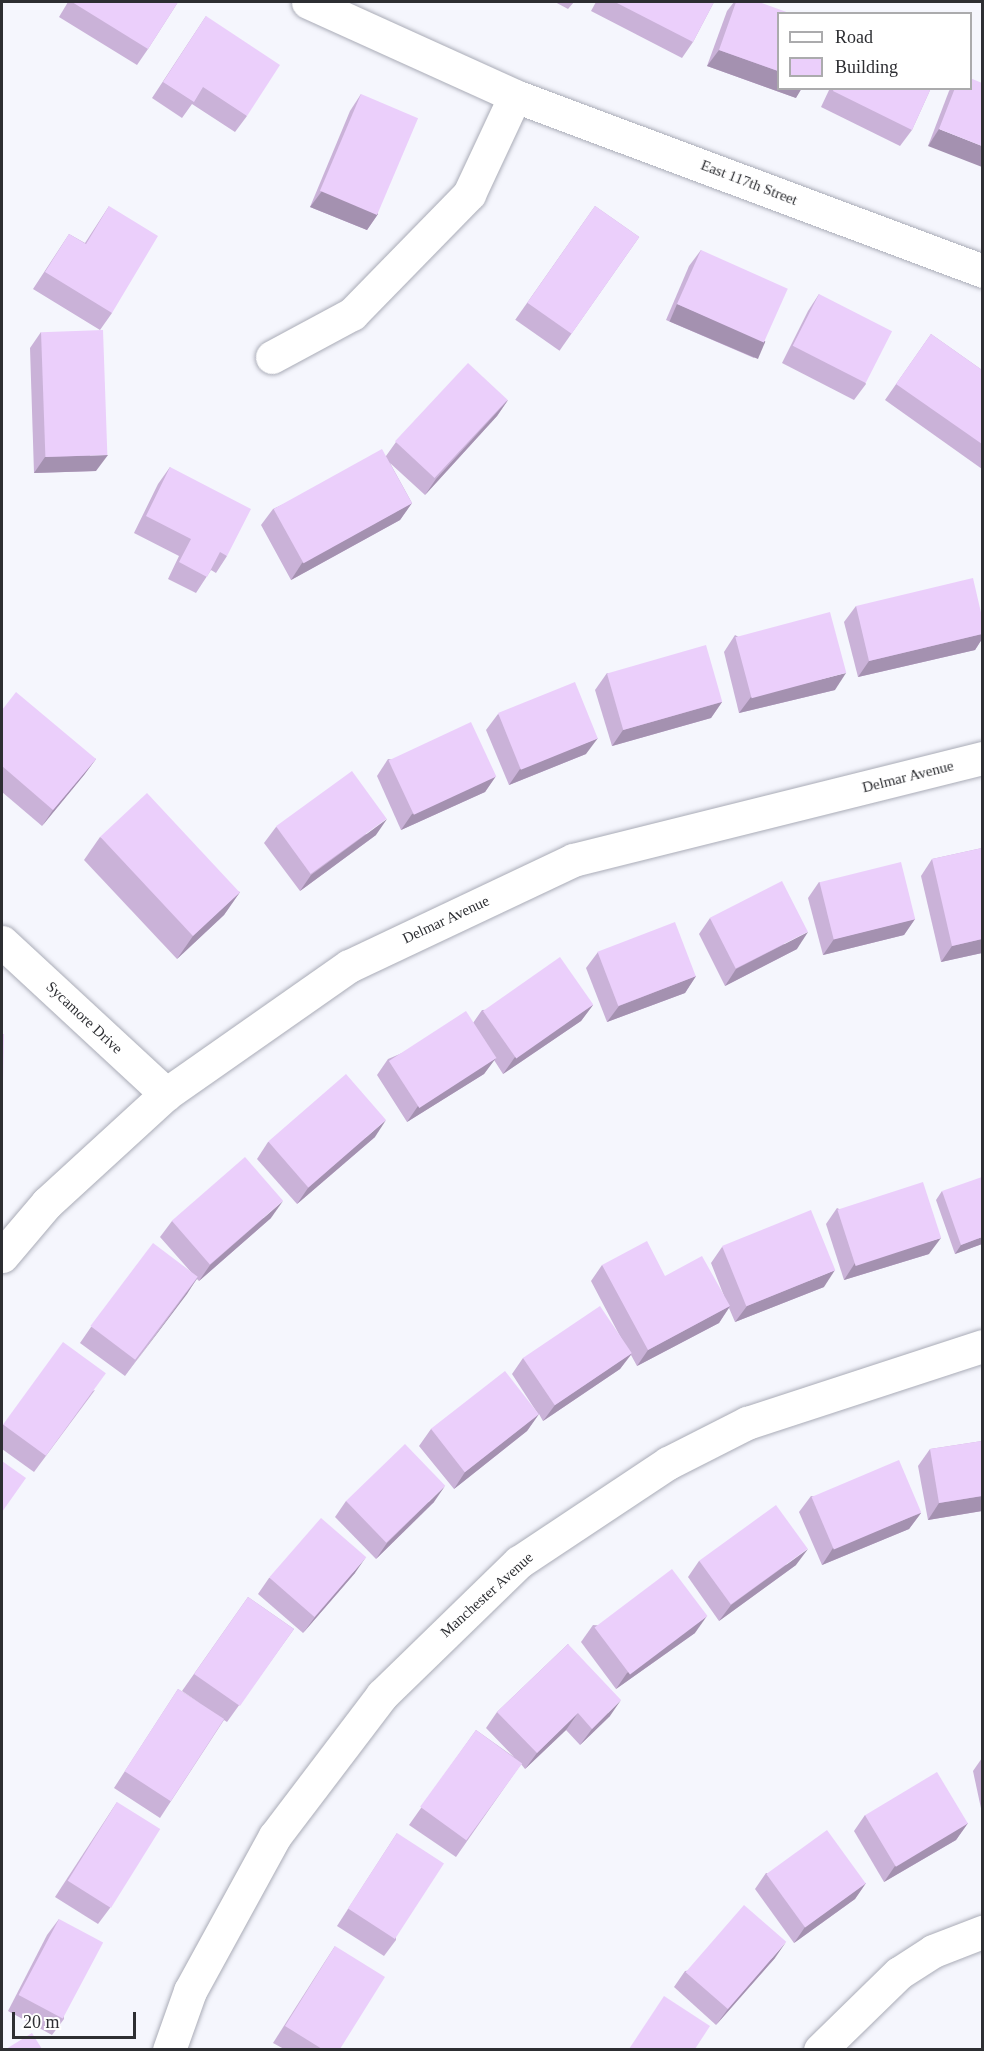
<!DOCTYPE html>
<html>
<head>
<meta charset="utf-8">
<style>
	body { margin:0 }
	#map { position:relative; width:984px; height:2051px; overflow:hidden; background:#f5f6fd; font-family:Georgia,serif }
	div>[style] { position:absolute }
	.roads { filter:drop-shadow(0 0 2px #aaacb7) drop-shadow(0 0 2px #aaacb7) }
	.street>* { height:33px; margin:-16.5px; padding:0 16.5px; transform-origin:16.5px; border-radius:16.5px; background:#fff }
	.wall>* { inset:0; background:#cab2d8; transform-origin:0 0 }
	.shaded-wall>* { inset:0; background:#a491b0; transform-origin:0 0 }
	.building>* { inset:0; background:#ebcffb; transform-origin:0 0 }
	span { translate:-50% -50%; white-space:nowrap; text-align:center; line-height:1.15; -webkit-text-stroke:4.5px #fff; paint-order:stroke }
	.street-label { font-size:15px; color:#2d2e32 }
	.frame { position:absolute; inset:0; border:3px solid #2d2e32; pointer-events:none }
	.legend { position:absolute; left:777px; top:12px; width:195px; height:78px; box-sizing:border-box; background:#fff; border:2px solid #ababad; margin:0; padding:8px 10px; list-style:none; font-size:18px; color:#2d2e32 }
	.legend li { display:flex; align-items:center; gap:12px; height:30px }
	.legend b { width:30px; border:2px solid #ababad }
	.scale { position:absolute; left:12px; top:2012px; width:124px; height:27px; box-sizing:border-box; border:3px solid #2d2e32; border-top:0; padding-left:8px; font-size:18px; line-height:21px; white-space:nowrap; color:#2d2e32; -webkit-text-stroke:4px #fff; paint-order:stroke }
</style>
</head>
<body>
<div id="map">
	<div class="roads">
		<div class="street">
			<div style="left:308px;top:2px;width:227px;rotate:24.4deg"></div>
			<div style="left:515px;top:96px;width:499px;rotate:20.5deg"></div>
			<div style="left:272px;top:357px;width:91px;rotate:-28.3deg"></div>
			<div style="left:352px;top:314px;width:168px;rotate:-45.7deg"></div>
			<div style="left:469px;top:194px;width:108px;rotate:-64.9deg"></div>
			<div style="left:2px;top:942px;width:224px;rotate:42.8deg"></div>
			<div style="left:2px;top:1256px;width:70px;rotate:-49.7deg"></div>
			<div style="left:47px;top:1203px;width:161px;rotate:-42.5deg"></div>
			<div style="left:166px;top:1094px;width:223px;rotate:-35deg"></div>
			<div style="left:349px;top:966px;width:248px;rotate:-25.3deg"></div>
			<div style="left:573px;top:860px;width:422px;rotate:-14deg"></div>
			<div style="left:169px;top:2050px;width:63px;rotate:-70.4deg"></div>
			<div style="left:190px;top:1991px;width:177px;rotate:-61.3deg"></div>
			<div style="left:275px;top:1836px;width:177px;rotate:-52.8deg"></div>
			<div style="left:382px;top:1695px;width:191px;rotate:-44.2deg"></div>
			<div style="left:519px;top:1562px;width:179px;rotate:-33.6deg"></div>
			<div style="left:668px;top:1463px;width:89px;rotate:-26.9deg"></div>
			<div style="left:747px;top:1423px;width:247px;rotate:-18.1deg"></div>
			<div style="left:820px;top:2050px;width:110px;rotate:-44.3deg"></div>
			<div style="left:899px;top:1973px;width:40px;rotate:-32.9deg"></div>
			<div style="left:933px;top:1951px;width:53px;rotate:-21.2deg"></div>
		</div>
	</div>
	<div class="wall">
		<div style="clip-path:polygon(68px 2px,178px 2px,148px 49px,137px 65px,59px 17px)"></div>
		<div style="clip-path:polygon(555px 2px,574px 2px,568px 9px)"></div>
		<div style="clip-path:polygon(596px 2px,714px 2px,693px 42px,682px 58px,591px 11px)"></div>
		<div style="clip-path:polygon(734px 2px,759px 2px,796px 98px,707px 66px,727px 11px)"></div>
		<div style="clip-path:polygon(206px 16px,247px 116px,235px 132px,192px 104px,182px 118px,152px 98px)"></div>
		<div style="clip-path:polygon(830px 88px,931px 88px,912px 130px,900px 146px,821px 107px)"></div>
		<div style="clip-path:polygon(951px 88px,970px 88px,928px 146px,949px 91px)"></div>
		<div style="clip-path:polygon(361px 94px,378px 214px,367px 230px,310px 207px,350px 111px)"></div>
		<div style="clip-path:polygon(109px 206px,112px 313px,100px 330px,33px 289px,69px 234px,85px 243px)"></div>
		<div style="left:595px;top:206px;width:54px;height:139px;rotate:35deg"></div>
		<div style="clip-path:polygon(701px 250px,765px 342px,754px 358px,666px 320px,689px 266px)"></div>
		<div style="clip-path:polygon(819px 294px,866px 384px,854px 400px,782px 363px,808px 311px)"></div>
		<div style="clip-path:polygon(41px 332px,96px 471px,34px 473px,30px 348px)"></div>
		<div style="clip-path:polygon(931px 334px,982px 370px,982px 469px,885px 400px)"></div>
		<div style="clip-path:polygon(508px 400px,497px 416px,425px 495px,390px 463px,412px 503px,400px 520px,291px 580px,261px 525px,273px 509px,386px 456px,396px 442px)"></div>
		<div style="clip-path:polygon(170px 467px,227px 556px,216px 573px,211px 570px,196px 593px,168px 579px,179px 556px,134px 533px,158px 484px)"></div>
		<div style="clip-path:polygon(856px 606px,982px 617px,982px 639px,975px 650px,858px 677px,844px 622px)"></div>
		<div style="clip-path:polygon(735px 635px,835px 690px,739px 713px,724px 652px)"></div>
		<div style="clip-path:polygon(607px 673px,722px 702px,711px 718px,612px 746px,595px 690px)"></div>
		<div style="clip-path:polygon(2px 710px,96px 759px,84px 775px,42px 826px,2px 792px)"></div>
		<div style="clip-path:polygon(498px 714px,586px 754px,509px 785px,486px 730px)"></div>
		<div style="clip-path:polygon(388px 759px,496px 776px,485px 792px,401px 830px,377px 776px)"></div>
		<div style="clip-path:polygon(276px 827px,376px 835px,300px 891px,264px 843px)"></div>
		<div style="clip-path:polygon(100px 837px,240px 892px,224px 915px,177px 959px,84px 860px)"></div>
		<div style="clip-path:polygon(982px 848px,982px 953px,941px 962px,921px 876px,932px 859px)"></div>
		<div style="clip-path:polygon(819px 882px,915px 919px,904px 935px,823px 955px,808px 898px)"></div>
		<div style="clip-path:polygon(710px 918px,797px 949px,725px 986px,699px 934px)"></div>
		<div style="clip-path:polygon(598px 952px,696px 976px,685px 993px,607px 1022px,586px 968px)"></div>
		<div style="clip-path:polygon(593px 1005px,581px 1021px,503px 1074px,494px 1060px,484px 1074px,407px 1122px,377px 1075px,388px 1059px,473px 1023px,482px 1010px)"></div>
		<div style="clip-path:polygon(375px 1137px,297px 1204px,257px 1159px,268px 1142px)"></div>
		<div style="clip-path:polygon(942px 1191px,982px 1244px,955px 1254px,936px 1200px)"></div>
		<div style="clip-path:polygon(837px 1208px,929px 1254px,844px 1280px,826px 1224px)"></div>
		<div style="clip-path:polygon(271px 1218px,199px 1281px,197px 1279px,125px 1376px,80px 1343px,91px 1327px,191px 1272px,160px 1237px,172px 1221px)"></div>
		<div style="clip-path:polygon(722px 1247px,824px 1287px,735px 1322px,729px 1308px,719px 1323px,637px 1366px,631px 1355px,620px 1369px,543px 1421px,539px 1414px,527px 1431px,454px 1489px,419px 1446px,431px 1429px,538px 1414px,512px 1374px,523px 1358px,622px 1340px,591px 1281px,602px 1265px,665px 1276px,724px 1296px,711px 1263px)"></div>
		<div style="clip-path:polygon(95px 1390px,34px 1472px,2px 1449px,2px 1425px)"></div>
		<div style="clip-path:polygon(982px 1441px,982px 1511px,928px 1520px,918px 1466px,930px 1449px)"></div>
		<div style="clip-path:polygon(811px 1496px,921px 1513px,909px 1529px,822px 1565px,799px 1512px)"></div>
		<div style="clip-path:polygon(346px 1501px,434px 1502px,376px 1559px,335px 1517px)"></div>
		<div style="clip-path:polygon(699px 1561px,796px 1565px,719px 1621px,688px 1577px)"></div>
		<div style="clip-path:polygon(355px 1573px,303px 1633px,258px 1594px,269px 1578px)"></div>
		<div style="clip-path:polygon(248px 1597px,294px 1629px,227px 1722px,224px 1720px,160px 1818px,114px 1788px,178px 1689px,201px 1704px,182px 1691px)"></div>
		<div style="clip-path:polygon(593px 1625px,695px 1633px,616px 1689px,581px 1642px)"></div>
		<div style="clip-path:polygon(568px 1644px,610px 1716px,580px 1745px,566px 1730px,525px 1769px,521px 1764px,456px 1857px,409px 1825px,476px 1730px,514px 1757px,486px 1728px,497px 1712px)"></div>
		<div style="clip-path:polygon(982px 1758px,982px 1813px,973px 1771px)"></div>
		<div style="clip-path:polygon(117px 1802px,110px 1908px,98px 1924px,55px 1897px)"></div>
		<div style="clip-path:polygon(865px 1815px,968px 1823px,956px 1840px,884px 1882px,854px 1831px)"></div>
		<div style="clip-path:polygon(397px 1833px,396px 1940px,384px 1956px,337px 1926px)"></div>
		<div style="clip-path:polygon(766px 1873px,866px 1883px,855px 1899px,794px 1943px,755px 1889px)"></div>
		<div style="clip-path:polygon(59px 1919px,64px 2019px,52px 2035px,8px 2011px,47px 1935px)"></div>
		<div style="clip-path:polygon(335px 1946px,340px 2049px,284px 2049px,273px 2043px,324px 1963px)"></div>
		<div style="clip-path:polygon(775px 1958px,716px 2025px,674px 1987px,685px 1971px)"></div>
	</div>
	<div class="shaded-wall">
		<div style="clip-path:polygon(719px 50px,778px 71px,778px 88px,802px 88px,796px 98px,707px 66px)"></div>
		<div style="clip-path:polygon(939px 129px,982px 146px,982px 167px,928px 146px)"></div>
		<div style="clip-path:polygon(322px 191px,378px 214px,367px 230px,310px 207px)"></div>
		<div style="left:677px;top:304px;width:96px;height:19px;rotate:23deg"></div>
		<div style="clip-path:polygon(508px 400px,497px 416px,425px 495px,436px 479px)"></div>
		<div style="clip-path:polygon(108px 455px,96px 471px,34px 473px,45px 457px)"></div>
		<div style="clip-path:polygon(412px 503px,400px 520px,291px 580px,302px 563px)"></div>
		<div style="clip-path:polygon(982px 634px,982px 639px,975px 650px,858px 677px,869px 661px)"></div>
		<div style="clip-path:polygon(846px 673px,835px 690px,739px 713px,751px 697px)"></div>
		<div style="clip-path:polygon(722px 702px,711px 718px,612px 746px,623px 730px)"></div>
		<div style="clip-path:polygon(598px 738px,586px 754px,509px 785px,520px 769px)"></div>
		<div style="clip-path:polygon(96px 759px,84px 775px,42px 826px,53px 810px)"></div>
		<div style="clip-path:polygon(496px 776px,485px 792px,401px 830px,412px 814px)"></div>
		<div style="clip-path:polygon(387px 819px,376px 835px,300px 891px,311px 875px)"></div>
		<div style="clip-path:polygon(240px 892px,224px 915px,177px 959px,193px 936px)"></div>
		<div style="clip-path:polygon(915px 919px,904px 935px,823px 955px,834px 939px)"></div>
		<div style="clip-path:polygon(808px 932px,797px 949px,725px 986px,736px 969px)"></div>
		<div style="clip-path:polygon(982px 939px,982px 953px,941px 962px,952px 946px)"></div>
		<div style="clip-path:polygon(696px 976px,685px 993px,607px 1022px,619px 1006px)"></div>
		<div style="clip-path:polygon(593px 1005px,581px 1021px,503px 1074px,515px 1057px)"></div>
		<div style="clip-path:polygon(496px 1058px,484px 1074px,407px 1122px,418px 1106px)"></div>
		<div style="clip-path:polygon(386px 1120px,375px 1137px,297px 1204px,308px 1188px)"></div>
		<div style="clip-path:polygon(283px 1201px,271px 1218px,199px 1281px,210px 1265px)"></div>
		<div style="clip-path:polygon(982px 1237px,982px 1244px,955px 1254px,961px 1245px)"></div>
		<div style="clip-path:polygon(941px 1238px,929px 1254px,844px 1280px,855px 1263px)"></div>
		<div style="clip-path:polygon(835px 1270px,824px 1287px,735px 1322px,747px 1306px)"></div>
		<div style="clip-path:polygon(198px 1277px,187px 1294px,125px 1376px,137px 1360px)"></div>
		<div style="clip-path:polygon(730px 1306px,719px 1323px,637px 1366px,648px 1350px)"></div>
		<div style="clip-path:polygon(632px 1353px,620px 1369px,543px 1421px,555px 1405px)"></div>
		<div style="clip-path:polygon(539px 1414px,527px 1431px,454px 1489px,465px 1472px)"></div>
		<div style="clip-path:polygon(445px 1486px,434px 1502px,376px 1559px,387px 1543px)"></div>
		<div style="clip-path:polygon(982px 1496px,982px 1511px,928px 1520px,939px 1503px)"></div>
		<div style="clip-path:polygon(921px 1513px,909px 1529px,822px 1565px,833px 1548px)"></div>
		<div style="clip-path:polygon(808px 1549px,796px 1565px,719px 1621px,731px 1605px)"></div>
		<div style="clip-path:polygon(366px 1557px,355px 1573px,303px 1633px,315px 1617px)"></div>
		<div style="clip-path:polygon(707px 1616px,695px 1633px,616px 1689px,627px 1673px)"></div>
		<div style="clip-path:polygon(621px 1700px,610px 1716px,580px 1745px,592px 1729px)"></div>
		<div style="clip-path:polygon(578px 1713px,566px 1730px,525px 1769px,537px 1753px)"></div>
		<div style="clip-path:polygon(968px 1823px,956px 1840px,884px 1882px,895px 1866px)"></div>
		<div style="clip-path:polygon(866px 1883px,855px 1899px,794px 1943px,805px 1927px)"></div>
		<div style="clip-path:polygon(786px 1942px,775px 1958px,716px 2025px,728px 2009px)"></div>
	</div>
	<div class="building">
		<div style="clip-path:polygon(72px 2px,178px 2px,148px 49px)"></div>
		<div style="clip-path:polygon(615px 2px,714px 2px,693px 42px)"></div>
		<div style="clip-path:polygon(736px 2px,759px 2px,792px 14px,778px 14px,778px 71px,719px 50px)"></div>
		<div style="clip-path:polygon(206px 16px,280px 65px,247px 116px,203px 87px,194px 102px,163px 82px)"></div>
		<div style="clip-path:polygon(970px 78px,982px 83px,982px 146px,939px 129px,955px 88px,970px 88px)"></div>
		<div style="clip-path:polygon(834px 88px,931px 88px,912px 130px,833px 91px)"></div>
		<div style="left:361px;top:94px;width:62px;height:105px;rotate:23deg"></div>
		<div style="clip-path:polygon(109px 206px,158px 236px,112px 313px,45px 272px,69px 234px,86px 244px)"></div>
		<div style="left:595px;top:206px;width:54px;height:118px;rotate:35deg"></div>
		<div style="left:701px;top:250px;width:95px;height:59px;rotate:24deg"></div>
		<div style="left:819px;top:294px;width:82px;height:58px;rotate:27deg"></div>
		<div style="left:103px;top:330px;width:125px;height:62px;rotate:88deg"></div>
		<div style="clip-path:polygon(931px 334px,982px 370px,982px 444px,896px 384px)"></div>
		<div style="left:468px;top:363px;width:54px;height:107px;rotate:43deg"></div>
		<div style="left:382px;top:449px;width:62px;height:124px;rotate:61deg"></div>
		<div style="clip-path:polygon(170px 467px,251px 509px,227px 556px,220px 552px,207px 577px,179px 562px,191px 539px,146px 516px)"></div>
		<div style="clip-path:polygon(973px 578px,982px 617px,982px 634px,869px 661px,856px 606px)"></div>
		<div style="left:830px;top:612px;width:63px;height:98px;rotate:75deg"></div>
		<div style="left:706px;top:645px;width:59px;height:103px;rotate:74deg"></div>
		<div style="left:575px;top:682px;width:61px;height:83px;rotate:68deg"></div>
		<div style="clip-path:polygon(16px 692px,96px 759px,53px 810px,2px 766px,2px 710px)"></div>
		<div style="left:471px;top:722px;width:60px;height:91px;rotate:65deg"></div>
		<div style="left:352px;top:771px;width:59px;height:94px;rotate:54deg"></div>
		<div style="left:147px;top:793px;width:136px;height:64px;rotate:47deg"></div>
		<div style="clip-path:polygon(982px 848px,982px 939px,952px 946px,932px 859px)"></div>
		<div style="left:901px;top:862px;width:59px;height:84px;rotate:76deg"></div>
		<div style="left:782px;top:881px;width:57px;height:81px;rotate:63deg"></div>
		<div style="left:675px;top:922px;width:58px;height:83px;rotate:69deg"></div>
		<div style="left:560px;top:957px;width:58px;height:94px;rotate:55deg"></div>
		<div style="left:466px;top:1011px;width:56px;height:92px;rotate:57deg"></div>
		<div style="clip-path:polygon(2px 1034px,4px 1034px,2px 1128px)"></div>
		<div style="left:346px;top:1074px;width:61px;height:103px;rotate:49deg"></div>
		<div style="left:245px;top:1157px;width:58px;height:97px;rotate:49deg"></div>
		<div style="clip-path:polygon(982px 1177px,982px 1237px,961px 1245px,942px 1191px)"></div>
		<div style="left:923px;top:1182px;width:59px;height:90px;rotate:72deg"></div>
		<div style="left:811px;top:1210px;width:65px;height:96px;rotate:68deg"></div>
		<div style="clip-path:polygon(647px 1241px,665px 1276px,702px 1256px,730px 1306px,648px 1350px,602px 1265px)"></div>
		<div style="left:153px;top:1243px;width:56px;height:104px;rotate:37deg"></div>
		<div style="left:600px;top:1306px;width:57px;height:93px;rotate:56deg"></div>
		<div style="left:63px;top:1342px;width:53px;height:102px;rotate:36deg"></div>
		<div style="left:505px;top:1371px;width:55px;height:94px;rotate:52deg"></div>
		<div style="clip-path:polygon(982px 1441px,982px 1496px,939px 1503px,930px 1449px)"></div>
		<div style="left:405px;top:1444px;width:58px;height:82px;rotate:46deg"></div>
		<div style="left:899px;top:1460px;width:57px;height:95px;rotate:67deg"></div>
		<div style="clip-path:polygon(2px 1461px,26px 1478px,2px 1512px)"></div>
		<div style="left:776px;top:1505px;width:54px;height:95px;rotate:54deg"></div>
		<div style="left:321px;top:1518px;width:60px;height:79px;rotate:41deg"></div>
		<div style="left:672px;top:1569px;width:59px;height:97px;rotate:53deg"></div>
		<div style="left:248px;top:1597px;width:56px;height:94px;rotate:35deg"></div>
		<div style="clip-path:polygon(568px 1644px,621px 1700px,592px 1729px,578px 1713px,537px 1753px,497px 1712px)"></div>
		<div style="left:178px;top:1689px;width:55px;height:98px;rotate:33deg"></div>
		<div style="left:476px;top:1730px;width:57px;height:95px;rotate:36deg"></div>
		<div style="left:937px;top:1772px;width:60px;height:84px;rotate:59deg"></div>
		<div style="left:117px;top:1802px;width:51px;height:93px;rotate:32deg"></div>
		<div style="left:827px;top:1830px;width:66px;height:75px;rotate:54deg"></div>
		<div style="left:397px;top:1833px;width:56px;height:90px;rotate:33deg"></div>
		<div style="left:744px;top:1905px;width:56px;height:89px;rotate:41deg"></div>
		<div style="left:59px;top:1919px;width:50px;height:86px;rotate:28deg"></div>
		<div style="clip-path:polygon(335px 1946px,385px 1977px,340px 2049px,322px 2049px,285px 2026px)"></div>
		<div style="clip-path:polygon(664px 1996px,710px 2026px,695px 2049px,629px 2049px)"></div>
		<div style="clip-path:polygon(32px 2033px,42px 2049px,6px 2049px)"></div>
	</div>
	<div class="street-label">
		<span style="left:749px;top:183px;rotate:21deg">East 117th Street</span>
		<span style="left:908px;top:777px;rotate:-14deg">Delmar Avenue</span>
		<span style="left:446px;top:920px;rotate:-25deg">Delmar Avenue</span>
		<span style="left:84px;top:1018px;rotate:43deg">Sycamore Drive</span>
		<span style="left:487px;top:1595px;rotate:-42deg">Manchester Avenue</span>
	</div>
	<div class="frame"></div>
	<ul class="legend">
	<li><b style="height:8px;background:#fff"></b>Road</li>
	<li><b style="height:16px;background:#ebcffb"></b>Building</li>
	</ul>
	<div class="scale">20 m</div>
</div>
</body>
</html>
